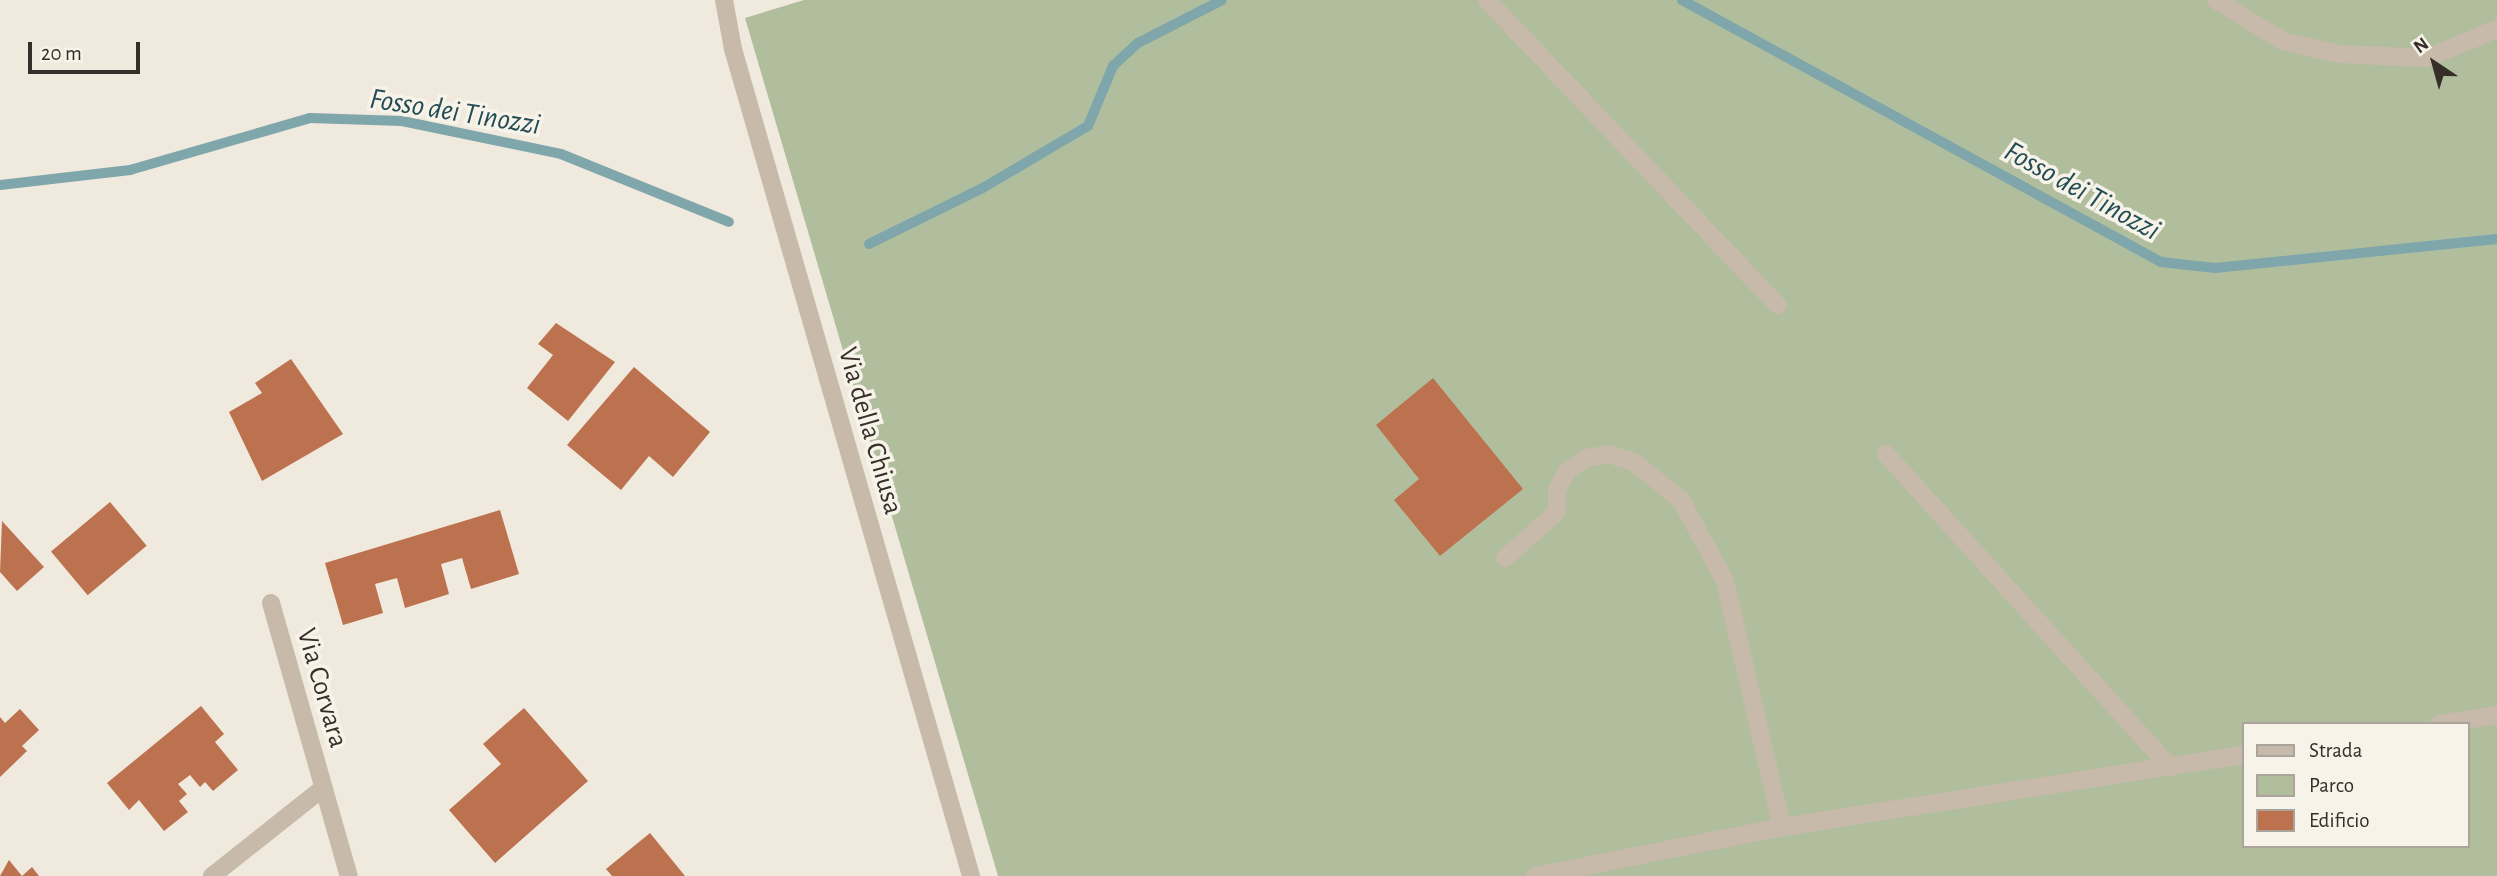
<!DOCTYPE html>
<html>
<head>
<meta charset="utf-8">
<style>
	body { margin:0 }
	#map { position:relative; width:2497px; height:876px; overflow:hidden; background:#f0e9dd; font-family:"Alegreya Sans",sans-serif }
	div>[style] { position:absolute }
	.green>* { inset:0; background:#b1be9e }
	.stream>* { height:10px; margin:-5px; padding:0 5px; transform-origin:5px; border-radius:5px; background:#7ea6ab }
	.building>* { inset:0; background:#bd724f; transform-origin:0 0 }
	.lane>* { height:18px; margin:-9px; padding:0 9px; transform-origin:9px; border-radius:9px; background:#c8baaa }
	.street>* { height:18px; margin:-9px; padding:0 9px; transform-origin:9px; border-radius:9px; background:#c8baaa }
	span { translate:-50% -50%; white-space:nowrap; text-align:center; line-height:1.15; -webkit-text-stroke:7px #f8f3e9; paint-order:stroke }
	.street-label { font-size:28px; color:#362e29 }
	.water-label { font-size:30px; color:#224d54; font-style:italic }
	.legend { position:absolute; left:2242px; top:722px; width:228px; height:126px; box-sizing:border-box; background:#f8f3e9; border:2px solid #aaa49c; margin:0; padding:9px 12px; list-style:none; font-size:21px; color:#362e29 }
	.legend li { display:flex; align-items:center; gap:14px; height:35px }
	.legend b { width:35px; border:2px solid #aaa49c }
	.north { position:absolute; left:2399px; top:28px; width:70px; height:70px; -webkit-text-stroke:5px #f8f3e9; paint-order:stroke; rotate:324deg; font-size:19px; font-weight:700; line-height:28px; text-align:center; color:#362e29 }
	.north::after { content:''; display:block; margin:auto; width:24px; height:32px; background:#362e29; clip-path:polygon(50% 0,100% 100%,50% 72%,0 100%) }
	.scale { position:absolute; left:28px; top:42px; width:112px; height:32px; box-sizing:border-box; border:4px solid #362e29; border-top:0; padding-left:9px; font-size:21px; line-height:24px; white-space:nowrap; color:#362e29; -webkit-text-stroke:5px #f8f3e9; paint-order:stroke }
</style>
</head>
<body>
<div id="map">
	<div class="green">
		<div style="clip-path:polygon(evenodd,804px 0,2497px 0,2497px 876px,998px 876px,745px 18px,804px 0,2243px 724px,2467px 724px,2467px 846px,2243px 846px,2243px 724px)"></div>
	</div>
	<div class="stream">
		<div style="left:1682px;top:0;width:546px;rotate:28.68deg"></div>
		<div style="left:2161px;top:262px;width:54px;rotate:6.3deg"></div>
		<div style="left:2215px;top:268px;width:283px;rotate:-5.9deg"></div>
		<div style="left:0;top:185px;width:131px;rotate:-6.6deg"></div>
		<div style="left:130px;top:170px;width:187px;rotate:-16.1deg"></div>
		<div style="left:310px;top:118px;width:92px;rotate:1.9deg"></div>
		<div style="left:402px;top:121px;width:162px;rotate:11.7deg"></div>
		<div style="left:561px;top:154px;width:181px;rotate:22deg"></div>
		<div style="left:869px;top:244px;width:125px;rotate:-26.2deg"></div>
		<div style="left:981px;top:189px;width:124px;rotate:-30.5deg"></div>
		<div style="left:1088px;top:126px;width:65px;rotate:-67.4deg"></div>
		<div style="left:1113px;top:66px;width:34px;rotate:-43deg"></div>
		<div style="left:1138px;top:43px;width:94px;rotate:-27.1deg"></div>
	</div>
	<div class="building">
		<div style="clip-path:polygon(556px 323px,615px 362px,568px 421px,527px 388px,553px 355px,538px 344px)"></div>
		<div style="clip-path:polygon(291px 359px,343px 434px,262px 481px,229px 412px,262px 393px,255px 383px)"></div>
		<div style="clip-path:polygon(634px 367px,710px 432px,673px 477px,649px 456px,621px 490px,567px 445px)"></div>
		<div style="clip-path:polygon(1433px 378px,1523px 489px,1440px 556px,1394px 500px,1419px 479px,1376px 425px)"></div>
		<div style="left:110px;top:502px;width:57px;height:77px;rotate:50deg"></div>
		<div style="clip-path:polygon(500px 510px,519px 574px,471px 589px,462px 558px,441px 564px,449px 594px,405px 608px,397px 578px,375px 584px,383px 613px,343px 625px,325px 563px)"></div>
		<div style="clip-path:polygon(2px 521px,44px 567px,17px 591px,0 572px)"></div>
		<div style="clip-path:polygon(201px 706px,224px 734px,215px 742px,238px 770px,213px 791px,205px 782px,200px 787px,190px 775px,178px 784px,187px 794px,179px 801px,188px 812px,164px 831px,139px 800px,129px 810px,107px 783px)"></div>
		<div style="clip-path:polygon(524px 708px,588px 781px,495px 863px,449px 810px,501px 764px,483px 744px)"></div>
		<div style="clip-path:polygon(20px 709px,39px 730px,22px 746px,27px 751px,0 777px,0 717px,5px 723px)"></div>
		<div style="clip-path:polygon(650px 833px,685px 876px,612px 876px,606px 869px)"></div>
		<div style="clip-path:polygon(9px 860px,22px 876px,32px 867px,39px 876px,0 876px)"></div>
	</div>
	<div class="lane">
		<div style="left:1487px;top:0;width:421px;rotate:46.4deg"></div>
		<div style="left:2216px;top:0;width:79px;rotate:31.5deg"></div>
		<div style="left:2283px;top:41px;width:57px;rotate:13.1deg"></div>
		<div style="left:2339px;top:54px;width:88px;rotate:2.6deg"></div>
		<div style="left:2427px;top:58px;width:76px;rotate:-22.5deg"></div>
		<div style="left:1886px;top:454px;width:423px;rotate:47.8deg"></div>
		<div style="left:1505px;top:558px;width:69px;rotate:-41.5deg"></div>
		<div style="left:1557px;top:512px;width:22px;rotate:-90deg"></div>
		<div style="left:1557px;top:490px;width:21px;rotate:-62deg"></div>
		<div style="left:1567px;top:471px;width:24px;rotate:-33deg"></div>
		<div style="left:1587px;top:458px;width:21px;rotate:-11deg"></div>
		<div style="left:1608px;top:454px;width:27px;rotate:17deg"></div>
		<div style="left:1634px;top:462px;width:60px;rotate:39deg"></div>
		<div style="left:1681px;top:500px;width:92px;rotate:61.5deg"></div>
		<div style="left:1725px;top:581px;width:253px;rotate:77deg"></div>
		<div style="left:2440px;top:724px;width:58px;rotate:-9deg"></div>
		<div style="left:1535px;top:876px;width:252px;rotate:-11.2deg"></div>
		<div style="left:1782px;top:827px;width:467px;rotate:-8.9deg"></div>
	</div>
	<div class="street">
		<div style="left:724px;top:0;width:50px;rotate:79.6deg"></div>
		<div style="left:733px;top:49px;width:861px;rotate:73.94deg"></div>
		<div style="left:271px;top:603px;width:284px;rotate:74.1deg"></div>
		<div style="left:212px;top:876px;width:142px;rotate:-38.4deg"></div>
	</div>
	<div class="street-label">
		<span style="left:870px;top:431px;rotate:74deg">Via della Chiusa</span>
		<span style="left:322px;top:688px;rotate:74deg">Via Corvara</span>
	</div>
	<div class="water-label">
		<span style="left:455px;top:112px;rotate:9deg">Fosso dei Tinozzi</span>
		<span style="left:2082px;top:191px;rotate:29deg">Fosso dei Tinozzi</span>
	</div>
	<ul class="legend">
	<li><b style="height:9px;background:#c8baaa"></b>Strada</li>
	<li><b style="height:19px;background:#b1be9e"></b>Parco</li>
	<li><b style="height:19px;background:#bd724f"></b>Edificio</li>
	</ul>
	<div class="north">N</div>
	<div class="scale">20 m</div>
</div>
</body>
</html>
